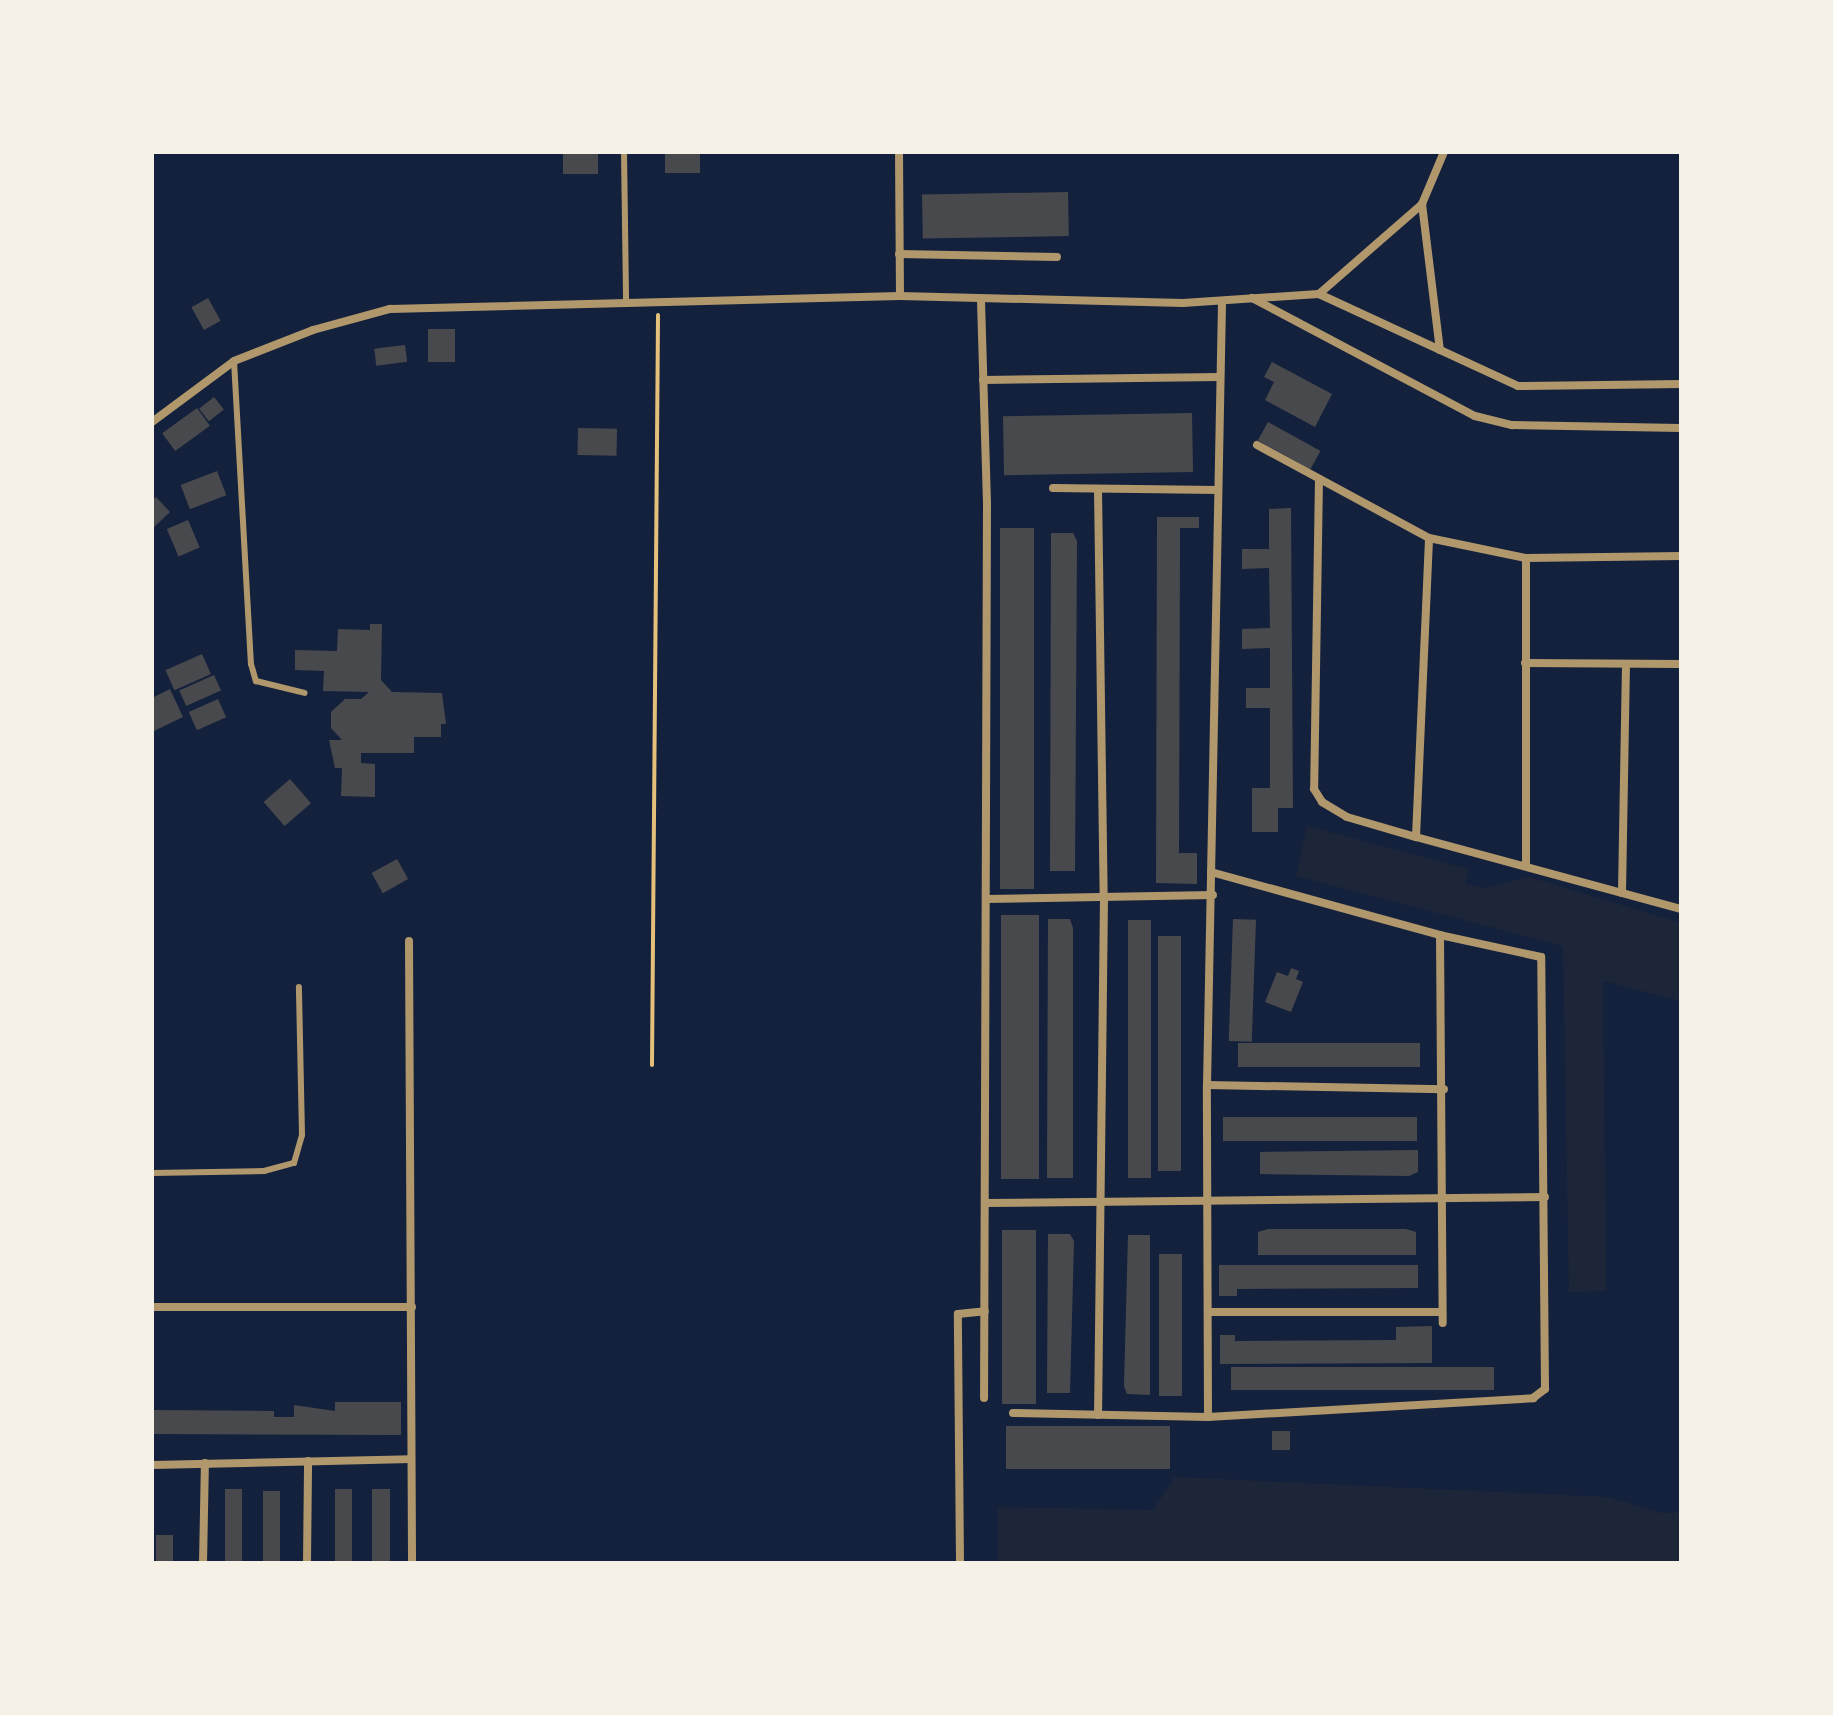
<!DOCTYPE html>
<html>
<head>
<meta charset="utf-8">
<style>
	body { margin:0 }
	#map { position:relative; width:1833px; height:1715px; overflow:hidden; background:#14213d; font-family:Signika,sans-serif }
	div>[style] { position:absolute }
	.green>* { inset:0; background:#1d2539 }
	.building>* { inset:0; background:#48494c; transform-origin:0 0 }
	.path>* { height:4px; margin:-2px; padding:0 2px; transform-origin:2px; border-radius:2px; background:#e5c07b }
	.service>* { height:6px; margin:-3px; padding:0 3px; transform-origin:3px; border-radius:3px; background:#b1986c }
	.minor>* { height:8px; margin:-4px; padding:0 4px; transform-origin:4px; border-radius:4px; background:#b1986c }
	span { translate:-50% -50%; white-space:nowrap; text-align:center; line-height:1.15; -webkit-text-stroke:6px #f6f1e7; paint-order:stroke }
	.frame { position:absolute; inset:0; border:154px solid #f6f1e7; pointer-events:none }
</style>
</head>
<body>
<div id="map">
	<div class="green">
		<div style="clip-path:polygon(1307px 826px,1468px 869px,1466px 884px,1485px 888px,1529px 877px,1681px 923px,1681px 1001px,1603px 981px,1606px 1291px,1569px 1292px,1563px 946px,1296px 876px)"></div>
		<div style="clip-path:polygon(1175px 1477px,1608px 1497px,1661px 1513px,1681px 1512px,1681px 1563px,998px 1563px,998px 1507px,1153px 1510px)"></div>
	</div>
	<div class="building">
		<div style="left:563px;top:152px;width:35px;height:22px"></div>
		<div style="left:665px;top:152px;width:35px;height:21px"></div>
		<div style="left:1068px;top:192px;width:44px;height:146px;rotate:89deg"></div>
		<div style="left:208px;top:298px;width:26px;height:19px;rotate:61deg"></div>
		<div style="left:428px;top:329px;width:27px;height:33px"></div>
		<div style="left:405px;top:345px;width:17px;height:31px;rotate:83deg"></div>
		<div style="clip-path:polygon(1272px 362px,1332px 394px,1315px 427px,1265px 400px,1274px 382px,1264px 377px)"></div>
		<div style="left:214px;top:397px;width:16px;height:19px;rotate:52deg"></div>
		<div style="left:197px;top:408px;width:22px;height:43px;rotate:54deg"></div>
		<div style="left:1192px;top:413px;width:59px;height:189px;rotate:89deg"></div>
		<div style="left:1268px;top:422px;width:60px;height:21px;rotate:29deg"></div>
		<div style="left:578px;top:428px;width:39px;height:27px;rotate:1deg"></div>
		<div style="left:217px;top:471px;width:26px;height:39px;rotate:69deg"></div>
		<div style="clip-path:polygon(156px 497px,170px 512px,152px 529px,152px 501px)"></div>
		<div style="clip-path:polygon(1291px 508px,1293px 808px,1278px 808px,1278px 832px,1252px 832px,1252px 788px,1270px 788px,1270px 708px,1246px 708px,1246px 688px,1270px 688px,1270px 648px,1242px 649px,1242px 629px,1270px 628px,1269px 568px,1242px 569px,1242px 549px,1269px 549px,1269px 509px)"></div>
		<div style="clip-path:polygon(1157px 517px,1199px 517px,1199px 528px,1180px 528px,1180px 548px,1179px 853px,1197px 853px,1197px 884px,1156px 883px)"></div>
		<div style="left:188px;top:520px;width:30px;height:23px;rotate:67deg"></div>
		<div style="left:1000px;top:528px;width:34px;height:361px"></div>
		<div style="clip-path:polygon(1051px 533px,1073px 533px,1077px 541px,1075px 871px,1050px 871px)"></div>
		<div style="clip-path:polygon(370px 624px,382px 624px,381px 680px,392px 692px,442px 693px,446px 724px,441px 724px,441px 737px,414px 737px,414px 753px,361px 753px,361px 763px,375px 764px,375px 797px,341px 796px,342px 768px,335px 768px,329px 740px,342px 740px,331px 728px,331px 712px,345px 699px,361px 699px,369px 692px,323px 691px,324px 671px,295px 670px,295px 650px,337px 651px,338px 629px,370px 630px)"></div>
		<div style="left:202px;top:654px;width:22px;height:40px;rotate:66deg"></div>
		<div style="left:214px;top:675px;width:17px;height:38px;rotate:66deg"></div>
		<div style="clip-path:polygon(170px 689px,183px 717px,152px 732px,152px 698px)"></div>
		<div style="left:218px;top:699px;width:20px;height:32px;rotate:66deg"></div>
		<div style="left:290px;top:779px;width:32px;height:35px;rotate:49deg"></div>
		<div style="left:397px;top:859px;width:23px;height:29px;rotate:61deg"></div>
		<div style="left:1001px;top:915px;width:38px;height:264px"></div>
		<div style="clip-path:polygon(1048px 919px,1070px 919px,1073px 928px,1073px 1178px,1047px 1178px)"></div>
		<div style="left:1233px;top:919px;width:23px;height:122px;rotate:2deg"></div>
		<div style="left:1128px;top:920px;width:23px;height:258px"></div>
		<div style="left:1158px;top:936px;width:23px;height:235px"></div>
		<div style="clip-path:polygon(1291px 968px,1299px 971px,1296px 979px,1303px 982px,1291px 1012px,1265px 1002px,1277px 972px,1288px 976px)"></div>
		<div style="left:1420px;top:1043px;width:24px;height:182px;rotate:90deg"></div>
		<div style="left:1223px;top:1117px;width:194px;height:24px"></div>
		<div style="clip-path:polygon(1418px 1150px,1418px 1172px,1409px 1176px,1260px 1174px,1260px 1152px)"></div>
		<div style="clip-path:polygon(1268px 1229px,1406px 1229px,1416px 1232px,1416px 1255px,1258px 1255px,1258px 1232px)"></div>
		<div style="left:1002px;top:1230px;width:34px;height:174px"></div>
		<div style="clip-path:polygon(1048px 1234px,1070px 1234px,1074px 1241px,1070px 1393px,1047px 1393px)"></div>
		<div style="clip-path:polygon(1128px 1235px,1150px 1235px,1150px 1395px,1127px 1394px,1124px 1386px)"></div>
		<div style="left:1159px;top:1254px;width:23px;height:142px"></div>
		<div style="clip-path:polygon(1219px 1265px,1418px 1265px,1418px 1288px,1237px 1289px,1237px 1296px,1219px 1296px)"></div>
		<div style="clip-path:polygon(1432px 1326px,1432px 1363px,1220px 1364px,1220px 1335px,1235px 1335px,1235px 1341px,1396px 1340px,1396px 1327px)"></div>
		<div style="left:1494px;top:1367px;width:23px;height:263px;rotate:90deg"></div>
		<div style="clip-path:polygon(335px 1402px,401px 1402px,401px 1435px,152px 1434px,152px 1410px,274px 1411px,274px 1417px,294px 1417px,294px 1405px,335px 1411px)"></div>
		<div style="left:1170px;top:1426px;width:43px;height:164px;rotate:90deg"></div>
		<div style="left:1272px;top:1431px;width:18px;height:19px"></div>
		<div style="left:225px;top:1489px;width:17px;height:74px"></div>
		<div style="left:335px;top:1489px;width:17px;height:74px"></div>
		<div style="left:372px;top:1489px;width:18px;height:74px"></div>
		<div style="left:263px;top:1491px;width:17px;height:72px"></div>
		<div style="left:156px;top:1535px;width:17px;height:28px"></div>
	</div>
	<div class="path">
		<div style="left:652px;top:1065px;width:750px;rotate:-89.54deg"></div>
	</div>
	<div class="service">
		<div style="left:624px;top:152px;width:152px;rotate:89.2deg"></div>
		<div style="left:234px;top:361px;width:303px;rotate:86.8deg"></div>
		<div style="left:251px;top:664px;width:18px;rotate:74deg"></div>
		<div style="left:256px;top:681px;width:50px;rotate:13.8deg"></div>
		<div style="left:152px;top:1173px;width:112px;rotate:-1deg"></div>
		<div style="left:264px;top:1171px;width:31px;rotate:-15deg"></div>
		<div style="left:294px;top:1163px;width:29px;rotate:-74deg"></div>
		<div style="left:302px;top:1135px;width:148px;rotate:-91.2deg"></div>
	</div>
	<div class="minor">
		<div style="left:899px;top:152px;width:144px;rotate:89.6deg"></div>
		<div style="left:1422px;top:204px;width:147px;rotate:83deg"></div>
		<div style="left:899px;top:254px;width:158px;rotate:1.1deg"></div>
		<div style="left:1319px;top:294px;width:219px;rotate:24.8deg"></div>
		<div style="left:1518px;top:386px;width:163px;rotate:-0.7deg"></div>
		<div style="left:1252px;top:298px;width:252px;rotate:27.9deg"></div>
		<div style="left:1475px;top:416px;width:38px;rotate:14deg"></div>
		<div style="left:1512px;top:425px;width:169px;rotate:1deg"></div>
		<div style="left:981px;top:301px;width:203px;rotate:88.3deg"></div>
		<div style="left:987px;top:504px;width:894px;rotate:90.19deg"></div>
		<div style="left:983px;top:380px;width:236px;rotate:-0.7deg"></div>
		<div style="left:152px;top:422px;width:102px;rotate:-36.6deg"></div>
		<div style="left:234px;top:361px;width:85px;rotate:-21.4deg"></div>
		<div style="left:313px;top:330px;width:80px;rotate:-15.3deg"></div>
		<div style="left:390px;top:309px;width:510px;rotate:-1.46deg"></div>
		<div style="left:900px;top:296px;width:283px;rotate:1.4deg"></div>
		<div style="left:1183px;top:303px;width:136px;rotate:-3.8deg"></div>
		<div style="left:1319px;top:294px;width:137px;rotate:-41.1deg"></div>
		<div style="left:1422px;top:204px;width:56px;rotate:-67.1deg"></div>
		<div style="left:1257px;top:445px;width:196px;rotate:28.4deg"></div>
		<div style="left:1429px;top:538px;width:99px;rotate:11.7deg"></div>
		<div style="left:1526px;top:558px;width:155px;rotate:-0.7deg"></div>
		<div style="left:1319px;top:479px;width:310px;rotate:90.9deg"></div>
		<div style="left:1314px;top:789px;width:15px;rotate:58deg"></div>
		<div style="left:1322px;top:802px;width:29px;rotate:31deg"></div>
		<div style="left:1347px;top:817px;width:72px;rotate:16.2deg"></div>
		<div style="left:1416px;top:837px;width:275px;rotate:15.2deg"></div>
		<div style="left:1053px;top:488px;width:165px;rotate:0.7deg"></div>
		<div style="left:1098px;top:489px;width:409px;rotate:89.2deg"></div>
		<div style="left:1104px;top:898px;width:517px;rotate:90.66deg"></div>
		<div style="left:1525px;top:663px;width:156px;rotate:0.4deg"></div>
		<div style="left:1416px;top:837px;width:299px;rotate:-87.5deg"></div>
		<div style="left:1526px;top:864px;width:306px;rotate:-90deg"></div>
		<div style="left:1211px;top:872px;width:238px;rotate:15.4deg"></div>
		<div style="left:1622px;top:893px;width:229px;rotate:-89deg"></div>
		<div style="left:986px;top:899px;width:227px;rotate:-1deg"></div>
		<div style="left:409px;top:941px;width:622px;rotate:89.72deg"></div>
		<div style="left:1207px;top:1085px;width:237px;rotate:1deg"></div>
		<div style="left:985px;top:1203px;width:560px;rotate:-0.61deg"></div>
		<div style="left:152px;top:1307px;width:260px"></div>
		<div style="left:1208px;top:1312px;width:233px"></div>
		<div style="left:1013px;top:1413px;width:195px;rotate:1.2deg"></div>
		<div style="left:1208px;top:1417px;width:326px;rotate:-3.3deg"></div>
		<div style="left:1533px;top:1398px;width:15px;rotate:-37deg"></div>
		<div style="left:1545px;top:1389px;width:432px;rotate:-90.5deg"></div>
		<div style="left:1541px;top:957px;width:103px;rotate:-167.7deg"></div>
		<div style="left:1440px;top:935px;width:388px;rotate:89.6deg"></div>
		<div style="left:1208px;top:1417px;width:332px;rotate:-90.2deg"></div>
		<div style="left:1207px;top:1085px;width:784px;rotate:-88.9deg"></div>
		<div style="left:152px;top:1465px;width:259px;rotate:-1.3deg"></div>
		<div style="left:203px;top:1563px;width:100px;rotate:-88.9deg"></div>
		<div style="left:307px;top:1563px;width:102px;rotate:-89.4deg"></div>
		<div style="left:960px;top:1563px;width:249px;rotate:-90.5deg"></div>
		<div style="left:958px;top:1314px;width:27px;rotate:-6deg"></div>
	</div>
	<div class="frame"></div>
</div>
</body>
</html>
